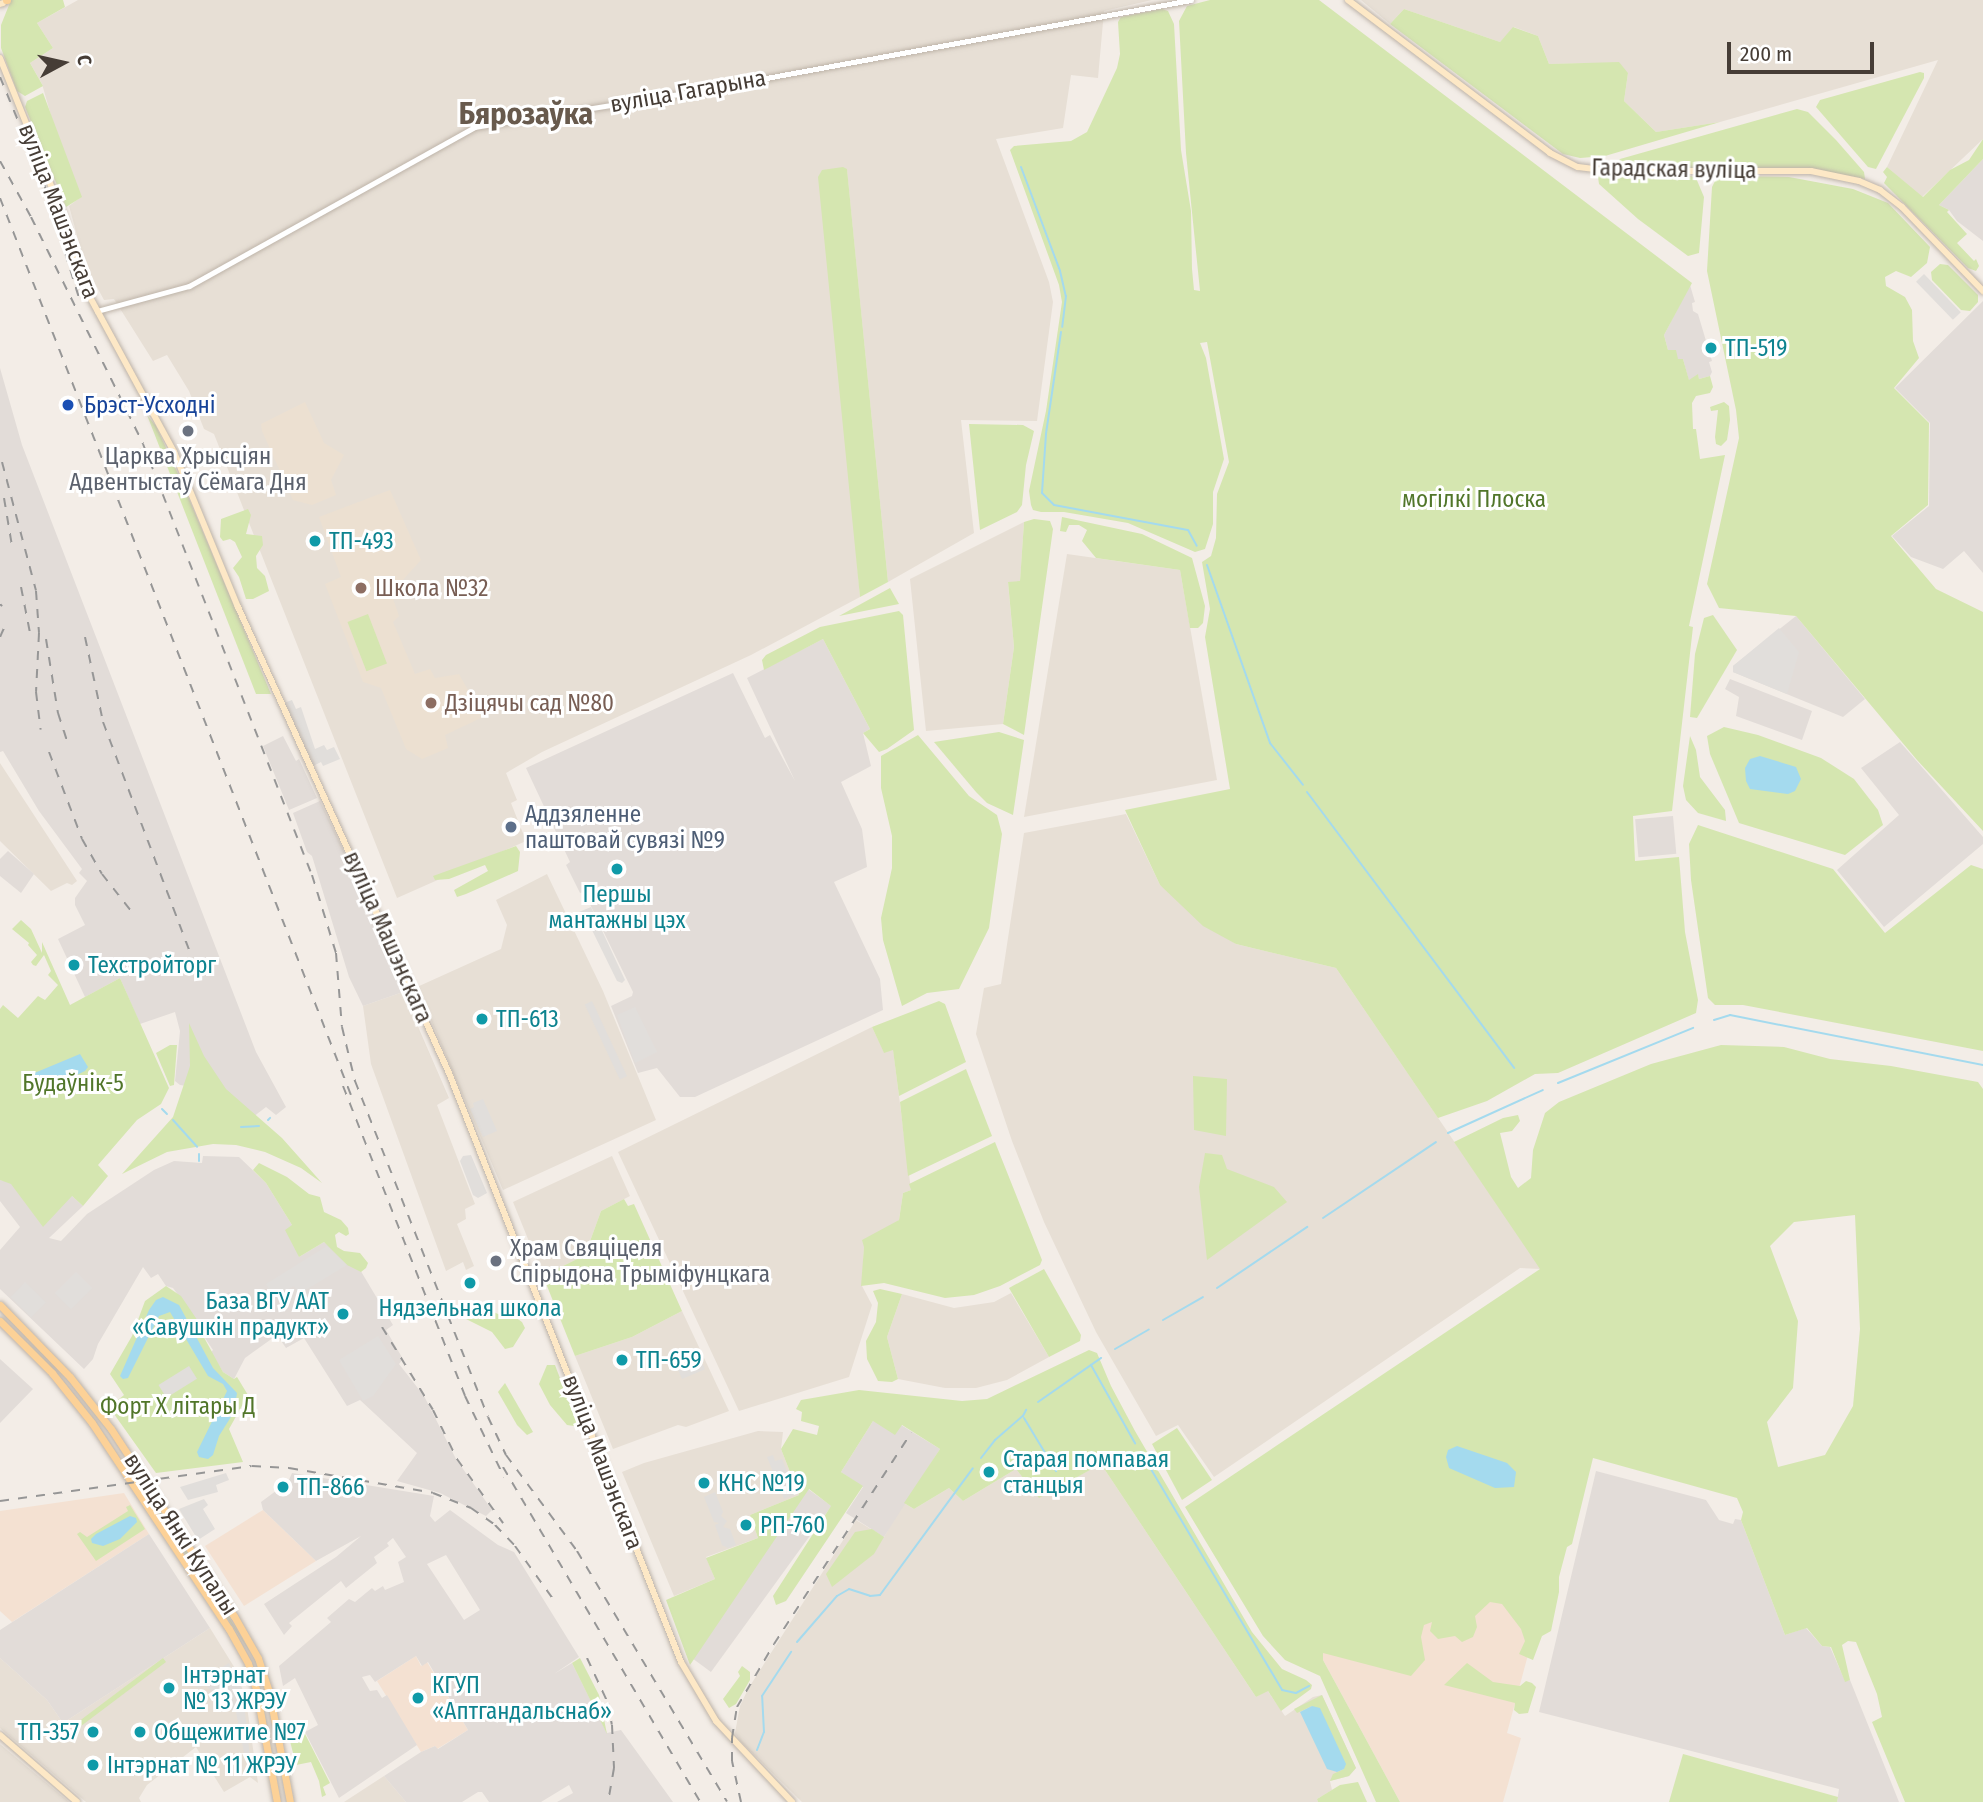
<!DOCTYPE html>
<html>
<head>
<meta charset="utf-8">
<style>
	body { margin:0 }
	#map { position:relative; width:1983px; height:1802px; overflow:hidden; background:#f3ede7; font-family:"Fira Sans Condensed",sans-serif }
	div>[style] { position:absolute }
	.residential>* { inset:0; background:#e7dfd5 }
	.commercial>* { inset:0; background:#f4e1d2 }
	.industrial>* { inset:0; background:#e2dcd8; transform-origin:0 0 }
	.education>* { inset:0; background:#ece0d1 }
	.green>* { inset:0; background:#d5e6b0; transform-origin:0 0 }
	.parking>* { inset:0; background:#e1dedb; transform-origin:0 0 }
	.water>* { inset:0; background:#a4daee }
	.stream>* { height:2px; margin:-1px; padding:0 1px; transform-origin:1px; border-radius:1px; background:#a4daee }
	.roads { filter:drop-shadow(0 0 2px #beb4a9) drop-shadow(0 0 2px #beb4a9) }
	.tertiary>* { height:5px; margin:-2.5px; padding:0 2.5px; transform-origin:2.5px; border-radius:2.5px; background:#fff }
	.secondary>* { height:6px; margin:-3px; padding:0 3px; transform-origin:3px; border-radius:3px; background:#fde8c6 }
	.primary>* { height:7px; margin:-3.5px; padding:0 3.5px; transform-origin:3.5px; border-radius:3.5px; background:#fcd197 }
	.rail>* { height:2px; margin-top:-1px; transform-origin:0; background:repeating-linear-gradient(90deg,#969696 0 9px,transparent 0 18px) }
	.dots>* { width:19px; height:19px; translate:-50% -50%; box-sizing:border-box; border:4px solid #fff; border-radius:50% }
	span { translate:-50% -50%; white-space:nowrap; text-align:center; line-height:1.15; -webkit-text-stroke:6px #fff; paint-order:stroke }
	.street-label { font-size:23px; color:#463d36 }
	.culture-label { font-size:23px; color:#0d838f }
	.left { translate:0 -50%; text-align:left }
	.right { translate:-100% -50%; text-align:right }
	.transit-label { font-size:23px; color:#164399 }
	.worship-label { font-size:23px; color:#5b616d }
	.park-label { font-size:23px; color:#51762a }
	.education-label { font-size:23px; color:#785e54 }
	.service-label { font-size:23px; color:#4e5e75 }
	.district-label { font-size:30px; color:#685a4d; font-weight:700 }
	.north { position:absolute; left:28px; top:28px; width:70px; height:70px; -webkit-text-stroke:5px #fff; paint-order:stroke; rotate:82deg; font-size:19px; font-weight:700; line-height:28px; text-align:center; color:#463d36 }
	.north::after { content:''; display:block; margin:auto; width:24px; height:32px; background:#463d36; clip-path:polygon(50% 0,100% 100%,50% 72%,0 100%) }
	.scale { position:absolute; left:1727px; top:42px; width:147px; height:32px; box-sizing:border-box; border:4px solid #463d36; border-top:0; padding-left:9px; font-size:21px; line-height:24px; white-space:nowrap; color:#463d36; -webkit-text-stroke:5px #fff; paint-order:stroke }
</style>
</head>
<body>
<div id="map">
	<div class="residential">
		<div style="clip-path:polygon(78px 0,1152px 0,1104px 11px,1098px 78px,1071px 75px,1063px 128px,996px 139px,1049px 282px,1053px 302px,1037px 421px,961px 420px,974px 533px,888px 582px,847px 170px,848px 451px,860px 597px,751px 655px,542px 752px,506px 773px,517px 800px,511px 803px,526px 841px,397px 898px,214px 434px,204px 429px,189px 391px,167px 355px,153px 361px,114px 299px,104px 300px,85px 265px,69px 206px,81px 197px,58px 140px,42px 84px,30px 63px,53px 48px,37px 23px)"></div>
		<div style="clip-path:polygon(1361px 0,1983px 0,1983px 139px,1922px 197px,1887px 167px,1938px 60px,1720px 122px,1656px 132px,1624px 101px,1628px 73px,1599px 63px,1549px 64px,1538px 36px,1514px 27px,1500px 42px,1404px 9px,1390px 24px)"></div>
		<div style="clip-path:polygon(1024px 522px,1020px 582px,1008px 583px,1014px 647px,1003px 724px,926px 731px,910px 579px)"></div>
		<div style="clip-path:polygon(1067px 554px,1180px 570px,1217px 780px,1024px 817px)"></div>
		<div style="clip-path:polygon(0 763px,77px 881px,72px 885px,67px 883px,51px 891px,0 841px)"></div>
		<div style="clip-path:polygon(1126px 814px,1160px 885px,1236px 944px,1336px 968px,1541px 1269px,1520px 1268px,1214px 1477px,1178px 1425px,1156px 1436px,1096px 1332px,1044px 1222px,1012px 1141px,976px 1034px,984px 988px,1001px 984px,1024px 833px)"></div>
		<div style="clip-path:polygon(547px 874px,603px 991px,656px 1120px,503px 1190px,417px 987px,501px 949px,507px 925px,496px 900px)"></div>
		<div style="clip-path:polygon(403px 992px,449px 1098px,437px 1105px,475px 1204px,465px 1209px,466px 1219px,457px 1224px,474px 1266px,466px 1270px,463px 1262px,446px 1271px,371px 1064px,363px 1006px)"></div>
		<div style="clip-path:polygon(872px 1027px,884px 1052px,893px 1049px,911px 1190px,903px 1193px,899px 1220px,864px 1247px,862px 1286px,872px 1305px,849px 1377px,739px 1411px,618px 1152px)"></div>
		<div style="clip-path:polygon(612px 1156px,630px 1196px,601px 1211px,585px 1255px,543px 1276px,513px 1202px)"></div>
		<div style="clip-path:polygon(1011px 1293px,1049px 1357px,1007px 1380px,976px 1388px,945px 1388px,898px 1379px,887px 1337px,902px 1294px,954px 1308px,994px 1302px)"></div>
		<div style="clip-path:polygon(682px 1311px,729px 1411px,686px 1427px,678px 1425px,613px 1449px,575px 1356px,632px 1337px)"></div>
		<div style="clip-path:polygon(758px 1431px,783px 1432px,781px 1449px,799px 1495px,750px 1515px,758px 1538px,706px 1557px,715px 1579px,674px 1596px,622px 1472px,644px 1463px)"></div>
		<div style="clip-path:polygon(1101px 1464px,1256px 1697px,1267px 1690px,1285px 1716px,1313px 1697px,1322px 1695px,1356px 1768px,1349px 1776px,1330px 1781px,1332px 1790px,1317px 1799px,1318px 1802px,802px 1802px,741px 1742px,735px 1733px,740px 1706px,748px 1689px,856px 1520px,884px 1537px,904px 1503px,914px 1509px,949px 1488px,963px 1501px,1016px 1469px,1039px 1497px)"></div>
		<div style="clip-path:polygon(210px 1628px,236px 1670px,246px 1700px,258px 1783px,250px 1777px,224px 1792px,196px 1747px,147px 1785px,139px 1798px,141px 1802px,86px 1802px,0 1728px,0 1658px,47px 1700px,63px 1723px)"></div>
		<div style="clip-path:polygon(0 1744px,69px 1802px,0 1802px)"></div>
		<div style="clip-path:polygon(384px 1776px,406px 1802px,344px 1802px)"></div>
	</div>
	<div class="commercial">
		<div style="clip-path:polygon(1582px 1454px,1507px 1733px,1521px 1738px,1503px 1802px,1400px 1802px,1323px 1660px,1323px 1653px)"></div>
		<div style="clip-path:polygon(124px 1493px,149px 1534px,12px 1622px,0 1611px,0 1511px)"></div>
		<div style="clip-path:polygon(263px 1510px,316px 1561px,244px 1606px,205px 1546px)"></div>
		<div style="clip-path:polygon(416px 1656px,421px 1666px,427px 1662px,468px 1730px,437px 1749px,435px 1746px,421px 1752px,377px 1681px)"></div>
	</div>
	<div class="industrial">
		<div style="clip-path:polygon(1983px 159px,1983px 241px,1957px 221px,1949px 210px,1939px 205px)"></div>
		<div style="clip-path:polygon(1690px 285px,1695px 302px,1692px 303px,1693px 311px,1698px 314px,1712px 361px,1709px 362px,1712px 372px,1710px 376px,1699px 379px,1698px 375px,1689px 381px,1683px 359px,1678px 359px,1668px 350px,1664px 335px)"></div>
		<div style="clip-path:polygon(1983px 301px,1983px 573px,1964px 551px,1943px 569px,1911px 557px,1892px 536px,1929px 506px,1930px 423px,1895px 388px)"></div>
		<div style="clip-path:polygon(0 368px,22px 445px,256px 1052px,286px 1107px,276px 1115px,266px 1107px,253px 1117px,222px 1091px,180px 1085px,175px 1081px,180px 1031px,175px 1012px,140px 1024px,120px 978px,85px 997px,58px 939px,85px 925px,75px 905px,75px 898px,87px 881px,79px 873px,82px 869px,39px 811px,3px 751px,0 752px)"></div>
		<div style="clip-path:polygon(1796px 616px,1865px 699px,1843px 717px,1733px 672px,1733px 666px)"></div>
		<div style="clip-path:polygon(823px 639px,870px 729px,863px 733px,871px 766px,841px 782px,862px 829px,867px 867px,834px 882px,880px 979px,883px 1010px,695px 1097px,680px 1097px,657px 1068px,638px 1073px,611px 1006px,632px 996px,633px 992px,584px 892px,580px 893px,566px 865px,570px 862px,526px 768px,733px 673px,765px 738px,770px 735px,795px 781px,747px 678px)"></div>
		<div style="clip-path:polygon(1730px 679px,1812px 711px,1802px 740px,1736px 716px,1739px 697px,1725px 689px)"></div>
		<div style="clip-path:polygon(283px 736px,296px 761px,299px 759px,317px 798px,289px 810px,263px 746px)"></div>
		<div style="clip-path:polygon(1900px 742px,1983px 837px,1983px 844px,1884px 927px,1837px 870px,1899px 815px,1861px 768px)"></div>
		<div style="clip-path:polygon(320px 801px,407px 984px,403px 992px,363px 1006px,349px 977px,312px 856px,307px 852px,293px 813px)"></div>
		<div style="left:1673px;top:816px;width:38px;height:38px;rotate:85deg"></div>
		<div style="clip-path:polygon(8px 851px,34px 874px,21px 893px,0 876px,0 859px)"></div>
		<div style="clip-path:polygon(203px 1156px,239px 1157px,266px 1183px,292px 1225px,299px 1257px,324px 1242px,359px 1268px,393px 1325px,386px 1330px,403px 1359px,399px 1364px,424px 1396px,456px 1459px,492px 1510px,486px 1516px,440px 1493px,397px 1481px,417px 1453px,360px 1400px,347px 1406px,304px 1338px,286px 1348px,277px 1335px,245px 1358px,234px 1379px,223px 1372px,211px 1352px,213px 1350px,201px 1332px,204px 1330px,173px 1288px,166px 1286px,158px 1274px,151px 1278px,143px 1267px,98px 1344px,93px 1359px,84px 1369px,0 1289px,0 1250px,20px 1227px,0 1201px,0 1180px,72px 1196px,83px 1206px,49px 1238px,61px 1241px,87px 1214px,154px 1170px,174px 1161px,202px 1163px)"></div>
		<div style="clip-path:polygon(0 1359px,33px 1389px,0 1423px)"></div>
		<div style="clip-path:polygon(873px 1421px,901px 1425px,940px 1449px,884px 1537px,846px 1513px,863px 1487px,841px 1472px)"></div>
		<div style="clip-path:polygon(1596px 1471px,1706px 1500px,1719px 1520px,1733px 1524px,1735px 1519px,1741px 1520px,1785px 1635px,1806px 1628px,1822px 1646px,1830px 1647px,1845px 1681px,1850px 1680px,1899px 1802px,1837px 1802px,1839px 1789px,1539px 1712px)"></div>
		<div style="clip-path:polygon(evenodd,292px 1473px,434px 1496px,430px 1516px,435px 1522px,450px 1510px,498px 1545px,514px 1552px,579px 1657px,554px 1674px,572px 1663px,607px 1733px,621px 1730px,673px 1802px,557px 1802px,573px 1793px,569px 1785px,541px 1802px,489px 1802px,482px 1792px,478px 1792px,462px 1802px,406px 1802px,384px 1776px,421px 1752px,435px 1746px,438px 1749px,468px 1730px,428px 1662px,422px 1666px,416px 1656px,375px 1682px,370px 1675px,362px 1677px,370px 1691px,377px 1690px,382px 1698px,387px 1695px,417px 1745px,339px 1798px,305px 1732px,318px 1725px,295px 1678px,283px 1686px,279px 1666px,331px 1622px,327px 1618px,349px 1599px,355px 1602px,372px 1588px,375px 1591px,383px 1586px,385px 1590px,404px 1582px,398px 1562px,406px 1557px,393px 1538px,387px 1543px,389px 1546px,374px 1557px,377px 1563px,346px 1588px,341px 1581px,289px 1623px,292px 1626px,284px 1635px,264px 1604px,336px 1557px,361px 1536px,316px 1561px,263px 1510px,261px 1502px,288px 1482px,292px 1473px,446px 1555px,480px 1610px,464px 1620px,427px 1564px,446px 1555px)"></div>
		<div style="left:808px;top:1489px;width:29px;height:205px;rotate:36deg"></div>
		<div style="clip-path:polygon(149px 1534px,210px 1628px,63px 1723px,47px 1700px,0 1658px,0 1630px)"></div>
	</div>
	<div class="education">
		<div style="clip-path:polygon(305px 402px,324px 443px,344px 455px,331px 480px,336px 495px,312px 505px,293px 500px,262px 431px,261px 424px)"></div>
		<div style="clip-path:polygon(390px 490px,421px 560px,391px 593px,399px 616px,393px 622px,415px 674px,430px 669px,435px 678px,459px 674px,483px 717px,445px 735px,448px 748px,422px 759px,406px 749px,381px 688px,363px 682px,325px 584px,341px 577px,319px 517px)"></div>
	</div>
	<div class="green">
		<div style="clip-path:polygon(11px 0,63px 0,65px 7px,37px 23px,53px 48px,30px 63px,43px 86px,25px 96px,17px 91px,1px 48px,1px 25px)"></div>
		<div style="clip-path:polygon(1210px 0,1319px 0,1692px 283px,1664px 335px,1668px 350px,1676px 350px,1678px 359px,1683px 359px,1689px 380px,1698px 374px,1699px 379px,1710px 376px,1713px 387px,1710px 393px,1696px 396px,1692px 403px,1693px 429px,1696px 429px,1700px 459px,1725px 455px,1689px 626px,1693px 627px,1672px 811px,1633px 816px,1635px 861px,1679px 857px,1685px 932px,1698px 1000px,1696px 1013px,1558px 1073px,1535px 1074px,1487px 1101px,1438px 1118px,1336px 968px,1236px 944px,1203px 926px,1160px 885px,1125px 810px,1230px 789px,1205px 637px,1210px 609px,1202px 562px,1211px 556px,1216px 538px,1217px 494px,1229px 462px,1207px 342px,1200px 343px,1206px 358px,1224px 459px,1213px 492px,1213px 524px,1205px 549px,1195px 552px,1128px 523px,1064px 512px,1041px 512px,1033px 510px,1031px 505px,1029px 491px,1046px 411px,1062px 302px,1059px 285px,1010px 150px,1014px 146px,1071px 141px,1087px 132px,1117px 68px,1120px 54px,1118px 22px,1121px 17px,1162px 9px,1168px 11px,1174px 24px,1181px 150px,1191px 211px,1192px 269px,1194px 290px,1200px 291px,1186px 153px,1179px 21px,1187px 6px)"></div>
		<div style="clip-path:polygon(1404px 9px,1500px 42px,1513px 27px,1538px 36px,1549px 64px,1619px 62px,1628px 73px,1624px 101px,1656px 132px,1720px 122px,1605px 156px,1580px 158px,1563px 154px,1390px 24px)"></div>
		<div style="clip-path:polygon(1920px 72px,1924px 73px,1924px 78px,1876px 169px,1868px 167px,1816px 107px,1820px 100px)"></div>
		<div style="clip-path:polygon(43px 93px,82px 197px,66px 207px,25px 107px,27px 101px)"></div>
		<div style="clip-path:polygon(1797px 109px,1808px 112px,1836px 140px,1864px 172px,1865px 179px,1813px 169px,1684px 168px,1674px 165px,1622px 167px,1616px 164px,1620px 159px)"></div>
		<div style="clip-path:polygon(1983px 139px,1983px 159px,1939px 205px,1949px 210px,1947px 212px,1967px 234px,1957px 243px,1974px 261px,1976px 259px,1979px 266px,1976px 271px,1968px 268px,1884px 183px,1887px 177px,1883px 172px,1887px 167px,1923px 197px,1950px 170px,1969px 160px)"></div>
		<div style="clip-path:polygon(843px 167px,847px 169px,888px 582px,860px 597px,818px 177px,822px 170px)"></div>
		<div style="clip-path:polygon(1603px 175px,1688px 175px,1696px 178px,1704px 197px,1699px 253px,1688px 256px,1638px 219px,1599px 184px,1598px 177px)"></div>
		<div style="clip-path:polygon(1722px 176px,1789px 177px,1853px 189px,1888px 203px,1930px 247px,1927px 263px,1911px 277px,1896px 271px,1885px 277px,1886px 286px,1905px 297px,1912px 310px,1913px 341px,1919px 358px,1894px 388px,1929px 423px,1928px 505px,1891px 536px,1936px 589px,1983px 612px,1983px 831px,1917px 760px,1796px 616px,1719px 608px,1707px 584px,1739px 438px,1736px 410px,1707px 271px,1712px 187px,1716px 179px)"></div>
		<div style="clip-path:polygon(1940px 264px,1948px 265px,1978px 295px,1978px 302px,1970px 311px,1961px 310px,1932px 280px,1931px 272px)"></div>
		<div style="clip-path:polygon(1724px 402px,1729px 406px,1730px 420px,1727px 440px,1721px 446px,1716px 444px,1715px 437px,1718px 410px,1711px 411px,1710px 407px)"></div>
		<div style="clip-path:polygon(147px 415px,156px 426px,184px 487px,271px 694px,256px 694px)"></div>
		<div style="clip-path:polygon(969px 424px,1023px 425px,1034px 431px,1026px 465px,1022px 505px,1017px 512px,980px 530px)"></div>
		<div style="clip-path:polygon(248px 509px,251px 515px,246px 534px,262px 536px,263px 545px,256px 556px,257px 568px,265px 576px,269px 591px,253px 599px,246px 599px,239px 577px,233px 568px,242px 557px,235px 542px,230px 539px,223px 541px,220px 537px,221px 519px)"></div>
		<div style="clip-path:polygon(1062px 517px,1142px 534px,1192px 558px,1205px 606px,1203px 623px,1198px 628px,1190px 628px,1180px 570px,1096px 558px,1082px 541px,1087px 530px,1079px 525px,1069px 525px,1066px 532px,1060px 531px)"></div>
		<div style="clip-path:polygon(1034px 519px,1050px 521px,1053px 529px,1024px 735px,1003px 724px,1014px 647px,1008px 582px,1020px 581px,1024px 522px)"></div>
		<div style="clip-path:polygon(890px 588px,899px 604px,839px 616px)"></div>
		<div style="clip-path:polygon(899px 611px,903px 615px,914px 730px,887px 749px,879px 752px,863px 733px,870px 729px,823px 639px,764px 670px,762px 660px,766px 655px,820px 627px)"></div>
		<div style="left:368px;top:614px;width:53px;height:22px;rotate:69deg"></div>
		<div style="clip-path:polygon(1713px 615px,1737px 650px,1697px 718px,1690px 717px,1695px 654px,1704px 618px)"></div>
		<div style="clip-path:polygon(1724px 727px,1758px 735px,1821px 758px,1854px 779px,1878px 810px,1883px 825px,1845px 855px,1739px 823px,1710px 754px,1707px 736px)"></div>
		<div style="clip-path:polygon(999px 732px,1024px 740px,1013px 815px,987px 803px,976px 792px,934px 742px)"></div>
		<div style="clip-path:polygon(918px 735px,969px 796px,997px 815px,1002px 834px,989px 928px,959px 989px,927px 993px,902px 1006px,883px 940px,881px 918px,892px 868px,892px 836px,881px 788px,881px 756px)"></div>
		<div style="clip-path:polygon(1690px 736px,1696px 750px,1700px 777px,1725px 810px,1726px 821px,1698px 813px,1686px 800px,1683px 786px)"></div>
		<div style="clip-path:polygon(1698px 825px,1833px 869px,1885px 933px,1971px 865px,1983px 869px,1983px 1051px,1743px 1005px,1715px 1005px,1708px 998px,1691px 880px,1689px 844px)"></div>
		<div style="clip-path:polygon(516px 846px,520px 852px,518px 871px,466px 894px,457px 897px,454px 890px,488px 871px,485px 865px,449px 879px,435px 880px,433px 876px)"></div>
		<div style="clip-path:polygon(21px 920px,31px 929px,42px 953px,42px 942px,70px 1005px,120px 978px,169px 1088px,161px 1104px,137px 1120px,98px 1165px,108px 1176px,83px 1206px,72px 1196px,43px 1227px,11px 1184px,0 1180px,0 1009px,3px 1005px,18px 1018px,38px 996px,45px 1000px,58px 985px,48px 975px,51px 971px,44px 955px,36px 966px,33px 965px,31px 962px,37px 955px,28px 945px,29px 943px,12px 929px)"></div>
		<div style="clip-path:polygon(939px 1001px,945px 1004px,966px 1062px,899px 1096px,893px 1050px,884px 1053px,872px 1027px)"></div>
		<div style="clip-path:polygon(189px 1023px,204px 1056px,226px 1089px,282px 1138px,322px 1183px,301px 1168px,265px 1152px,236px 1145px,213px 1144px,167px 1152px,122px 1174px,173px 1117px,190px 1066px)"></div>
		<div style="clip-path:polygon(170px 1045px,177px 1045px,174px 1085px,170px 1086px,156px 1053px)"></div>
		<div style="clip-path:polygon(evenodd,1721px 1045px,1784px 1047px,1830px 1059px,1891px 1066px,1978px 1082px,1983px 1089px,1983px 1802px,1905px 1802px,1872px 1722px,1882px 1717px,1877px 1694px,1856px 1642px,1848px 1641px,1842px 1645px,1850px 1680px,1845px 1682px,1831px 1647px,1822px 1646px,1807px 1628px,1785px 1635px,1741px 1520px,1743px 1512px,1737px 1498px,1593px 1458px,1572px 1544px,1567px 1547px,1559px 1577px,1559px 1592px,1551px 1631px,1542px 1636px,1533px 1660px,1519px 1654px,1525px 1641px,1521px 1629px,1502px 1604px,1490px 1602px,1475px 1616px,1477px 1627px,1473px 1637px,1462px 1642px,1455px 1636px,1438px 1639px,1430px 1631px,1432px 1622px,1424px 1625px,1421px 1637px,1425px 1660px,1411px 1676px,1323px 1653px,1323px 1660px,1400px 1802px,1376px 1802px,1320px 1676px,1285px 1660px,1263px 1636px,1185px 1507px,1540px 1269px,1454px 1142px,1503px 1118px,1518px 1115px,1520px 1121px,1512px 1131px,1500px 1133px,1511px 1177px,1518px 1188px,1531px 1178px,1533px 1150px,1545px 1113px,1559px 1102px,1651px 1064px,1721px 1045px,1855px 1215px,1860px 1329px,1853px 1406px,1825px 1455px,1778px 1467px,1767px 1422px,1793px 1388px,1798px 1321px,1770px 1246px,1794px 1222px,1855px 1215px)"></div>
		<div style="clip-path:polygon(966px 1069px,992px 1136px,908px 1176px,900px 1102px)"></div>
		<div style="clip-path:polygon(1193px 1076px,1227px 1079px,1226px 1136px,1194px 1130px)"></div>
		<div style="clip-path:polygon(995px 1142px,1042px 1260px,1040px 1265px,1000px 1286px,974px 1295px,945px 1298px,884px 1283px,861px 1286px,864px 1247px,862px 1240px,899px 1220px,903px 1193px,911px 1190px,909px 1184px)"></div>
		<div style="clip-path:polygon(1205px 1153px,1222px 1155px,1227px 1169px,1274px 1187px,1287px 1202px,1207px 1260px,1199px 1187px)"></div>
		<div style="clip-path:polygon(259px 1163px,287px 1177px,309px 1194px,320px 1197px,324px 1212px,341px 1220px,348px 1228px,349px 1234px,346px 1236px,339px 1232px,335px 1235px,337px 1247px,344px 1251px,360px 1253px,368px 1263px,366px 1268px,361px 1272px,347px 1265px,324px 1242px,299px 1257px,285px 1230px,292px 1225px,266px 1183px,253px 1170px)"></div>
		<div style="clip-path:polygon(624px 1199px,628px 1206px,634px 1204px,682px 1311px,632px 1337px,575px 1356px,543px 1276px,585px 1255px,601px 1211px)"></div>
		<div style="clip-path:polygon(1044px 1269px,1081px 1335px,1080px 1341px,1049px 1357px,1009px 1288px)"></div>
		<div style="clip-path:polygon(166px 1286px,181px 1296px,204px 1330px,201px 1332px,223px 1372px,234px 1379px,237px 1377px,248px 1395px,229px 1429px,243px 1462px,156px 1473px,109px 1407px,124px 1395px,110px 1374px,132px 1336px,145px 1301px)"></div>
		<div style="clip-path:polygon(880px 1289px,902px 1294px,887px 1337px,898px 1379px,892px 1382px,878px 1381px,867px 1359px,866px 1341px,876px 1322px,878px 1303px,873px 1291px)"></div>
		<div style="clip-path:polygon(479px 1305px,498px 1314px,515px 1317px,522px 1322px,525px 1328px,513px 1347px,505px 1349px,492px 1332px,464px 1318px,464px 1312px)"></div>
		<div style="clip-path:polygon(1089px 1350px,1097px 1353px,1111px 1386px,1135px 1431px,1252px 1632px,1282px 1669px,1306px 1680px,1312px 1685px,1311px 1689px,1281px 1711px,1268px 1691px,1256px 1697px,1101px 1464px,1039px 1498px,1016px 1469px,963px 1501px,949px 1488px,914px 1509px,904px 1503px,940px 1449px,902px 1425px,895px 1435px,873px 1421px,841px 1472px,863px 1486px,786px 1601px,776px 1605px,773px 1596px,831px 1506px,809px 1489px,690px 1665px,666px 1600px,715px 1579px,706px 1558px,758px 1538px,750px 1515px,799px 1495px,781px 1449px,793px 1429px,817px 1435px,819px 1426px,801px 1421px,802px 1412px,796px 1409px,801px 1400px,859px 1390px,962px 1401px,987px 1399px)"></div>
		<div style="clip-path:polygon(547px 1365px,555px 1365px,577px 1423px,574px 1426px,567px 1425px,550px 1405px,539px 1384px)"></div>
		<div style="clip-path:polygon(505px 1383px,533px 1432px,527px 1435px,517px 1425px,498px 1392px)"></div>
		<div style="clip-path:polygon(1177px 1428px,1212px 1480px,1182px 1500px,1152px 1444px)"></div>
		<div style="clip-path:polygon(144px 1485px,230px 1619px,250px 1652px,141px 1487px)"></div>
		<div style="clip-path:polygon(130px 1505px,145px 1529px,96px 1561px,77px 1534px,80px 1532px,87px 1537px,128px 1511px,126px 1507px)"></div>
		<div style="clip-path:polygon(872px 1529px,884px 1537px,874px 1554px,832px 1587px,826px 1574px,855px 1532px)"></div>
		<div style="left:163px;top:1658px;width:5px;height:108px;rotate:53deg"></div>
		<div style="clip-path:polygon(580px 1658px,599px 1695px,607px 1734px,572px 1663px)"></div>
		<div style="clip-path:polygon(1467px 1663px,1493px 1682px,1520px 1686px,1526px 1681px,1532px 1683px,1536px 1687px,1528px 1713px,1519px 1714px,1514px 1710px,1515px 1703px,1444px 1685px)"></div>
		<div style="clip-path:polygon(742px 1666px,750px 1672px,750px 1680px,736px 1704px,729px 1708px,723px 1699px,740px 1676px,738px 1672px)"></div>
		<div style="clip-path:polygon(1322px 1695px,1356px 1768px,1349px 1776px,1330px 1781px,1333px 1774px,1344px 1769px,1312px 1706px,1297px 1713px,1294px 1709px)"></div>
		<div style="clip-path:polygon(301px 1726px,330px 1783px,323px 1787px,326px 1795px,322px 1797px,319px 1781px,311px 1762px,296px 1765px,289px 1737px,292px 1742px,302px 1737px,298px 1729px)"></div>
		<div style="clip-path:polygon(1683px 1754px,1838px 1797px,1837px 1802px,1669px 1802px)"></div>
		<div style="clip-path:polygon(1358px 1782px,1367px 1802px,1318px 1802px,1317px 1799px,1340px 1785px)"></div>
	</div>
	<div class="parking">
		<div style="left:1924px;top:274px;width:53px;height:11px;rotate:46deg"></div>
		<div style="clip-path:polygon(1779px 628px,1799px 652px,1787px 694px,1733px 672px,1733px 666px)"></div>
		<div style="clip-path:polygon(292px 700px,296px 709px,301px 707px,315px 749px,324px 745px,327px 750px,334px 747px,340px 759px,323px 766px,321px 762px,313px 766px,284px 703px)"></div>
		<div style="clip-path:polygon(591px 907px,625px 980px,622px 983px,617px 981px,590px 926px,585px 926px,579px 912px)"></div>
		<div style="left:592px;top:1001px;width:83px;height:8px;rotate:65deg"></div>
		<div style="clip-path:polygon(635px 1007px,657px 1052px,635px 1063px,617px 1015px)"></div>
		<div style="clip-path:polygon(483px 1099px,497px 1131px,483px 1137px,470px 1109px,474px 1107px,473px 1103px)"></div>
		<div style="clip-path:polygon(471px 1155px,487px 1193px,478px 1198px,473px 1195px,460px 1161px,463px 1156px)"></div>
		<div style="clip-path:polygon(327px 1246px,347px 1265px,299px 1294px,294px 1286px,273px 1297px,266px 1284px)"></div>
		<div style="left:76px;top:1272px;width:23px;height:30px;rotate:45deg"></div>
		<div style="left:25px;top:1282px;width:29px;height:21px;rotate:44deg"></div>
		<div style="clip-path:polygon(378px 1336px,396px 1364px,373px 1396px,363px 1401px,339px 1360px)"></div>
		<div style="left:696px;top:1348px;width:23px;height:25px;rotate:67deg"></div>
		<div style="left:189px;top:1366px;width:15px;height:36px;rotate:58deg"></div>
		<div style="clip-path:polygon(773px 1455px,775px 1461px,782px 1459px,796px 1494px,784px 1499px,767px 1457px)"></div>
		<div style="clip-path:polygon(226px 1473px,229px 1480px,216px 1485px,218px 1492px,188px 1500px,180px 1487px)"></div>
		<div style="clip-path:polygon(715px 1492px,723px 1512px,721px 1516px,727px 1521px,723px 1527px,730px 1529px,736px 1545px,728px 1548px,722px 1545px,715px 1525px,719px 1523px,714px 1522px,704px 1497px)"></div>
		<div style="clip-path:polygon(204px 1499px,208px 1505px,203px 1509px,215px 1529px,198px 1540px,179px 1509px)"></div>
		<div style="clip-path:polygon(229px 1663px,232px 1670px,230px 1672px,235px 1681px,239px 1680px,243px 1694px,250px 1758px,245px 1758px,236px 1712px,231px 1710px,225px 1685px,212px 1692px,206px 1685px,197px 1688px,188px 1675px,195px 1671px,202px 1680px)"></div>
	</div>
	<div class="water">
		<div style="clip-path:polygon(1760px 756px,1796px 767px,1801px 779px,1795px 791px,1788px 794px,1750px 789px,1746px 781px,1745px 768px,1750px 759px)"></div>
		<div style="clip-path:polygon(80px 1054px,88px 1067px,85px 1071px,41px 1092px,37px 1088px,32px 1074px)"></div>
		<div style="clip-path:polygon(163px 1297px,179px 1305px,213px 1368px,237px 1393px,234px 1412px,219px 1436px,213px 1455px,208px 1459px,199px 1457px,197px 1452px,227px 1391px,223px 1384px,208px 1376px,170px 1312px,159px 1316px,128px 1378px,123px 1379px,120px 1376px,149px 1310px,156px 1300px)"></div>
		<div style="clip-path:polygon(1457px 1446px,1507px 1463px,1516px 1472px,1514px 1487px,1495px 1488px,1449px 1468px,1446px 1457px,1448px 1450px)"></div>
		<div style="clip-path:polygon(130px 1516px,136px 1518px,137px 1522px,120px 1539px,103px 1546px,92px 1543px,91px 1539px,96px 1534px)"></div>
		<div style="clip-path:polygon(1312px 1706px,1320px 1708px,1346px 1764px,1344px 1769px,1337px 1772px,1327px 1769px,1300px 1712px)"></div>
	</div>
	<div class="stream">
		<div style="left:1021px;top:167px;width:111px;rotate:69.4deg"></div>
		<div style="left:1060px;top:271px;width:26px;rotate:77deg"></div>
		<div style="left:1066px;top:296px;width:31px;rotate:97deg"></div>
		<div style="left:1061px;top:332px;width:103px;rotate:98.4deg"></div>
		<div style="left:1046px;top:434px;width:59px;rotate:93.9deg"></div>
		<div style="left:1042px;top:493px;width:17px;rotate:45deg"></div>
		<div style="left:1054px;top:505px;width:136px;rotate:10.6deg"></div>
		<div style="left:1188px;top:530px;width:18px;rotate:61deg"></div>
		<div style="left:1207px;top:565px;width:189px;rotate:70.5deg"></div>
		<div style="left:1270px;top:743px;width:53px;rotate:51.8deg"></div>
		<div style="left:1307px;top:792px;width:345px;rotate:53.1deg"></div>
		<div style="left:1714px;top:1020px;width:17px;rotate:-17deg"></div>
		<div style="left:1730px;top:1015px;width:258px;rotate:11.2deg"></div>
		<div style="left:1558px;top:1083px;width:146px;rotate:-22.2deg"></div>
		<div style="left:162px;top:1109px;width:7px;rotate:45deg"></div>
		<div style="left:173px;top:1120px;width:36px;rotate:48deg"></div>
		<div style="left:268px;top:1120px;width:3px;rotate:-45deg"></div>
		<div style="left:241px;top:1127px;width:18px;rotate:-3deg"></div>
		<div style="left:1448px;top:1133px;width:104px;rotate:-24.4deg"></div>
		<div style="left:199px;top:1154px;width:7px;rotate:90deg"></div>
		<div style="left:1323px;top:1218px;width:136px;rotate:-33.9deg"></div>
		<div style="left:1217px;top:1288px;width:109px;rotate:-34.1deg"></div>
		<div style="left:1163px;top:1320px;width:46px;rotate:-29.9deg"></div>
		<div style="left:1115px;top:1349px;width:39px;rotate:-30deg"></div>
		<div style="left:1091px;top:1365px;width:90px;rotate:60.6deg"></div>
		<div style="left:1038px;top:1402px;width:77px;rotate:-34.9deg"></div>
		<div style="left:1024px;top:1418px;width:62px;rotate:58.9deg"></div>
		<div style="left:1142px;top:1454px;width:274px;rotate:59.3deg"></div>
		<div style="left:1282px;top:1690px;width:14px;rotate:12deg"></div>
		<div style="left:1296px;top:1693px;width:15px;rotate:-28deg"></div>
		<div style="left:981px;top:1458px;width:23px;rotate:-52deg"></div>
		<div style="left:995px;top:1440px;width:37px;rotate:-41deg"></div>
		<div style="left:1023px;top:1416px;width:7px;rotate:-63deg"></div>
		<div style="left:797px;top:1642px;width:61px;rotate:-49deg"></div>
		<div style="left:837px;top:1596px;width:14px;rotate:-30deg"></div>
		<div style="left:849px;top:1589px;width:22px;rotate:18deg"></div>
		<div style="left:870px;top:1596px;width:10px;rotate:-6deg"></div>
		<div style="left:880px;top:1595px;width:157px;rotate:-53.8deg"></div>
		<div style="left:757px;top:1750px;width:19px;rotate:-69deg"></div>
		<div style="left:764px;top:1732px;width:36px;rotate:-93deg"></div>
		<div style="left:762px;top:1696px;width:53px;rotate:-56.6deg"></div>
	</div>
	<div class="roads">
		<div class="tertiary">
			<div style="left:97px;top:311px;width:95px;rotate:-15.2deg"></div>
			<div style="left:189px;top:286px;width:327px;rotate:-29.1deg"></div>
			<div style="left:475px;top:127px;width:218px;rotate:-9.2deg"></div>
			<div style="left:690px;top:92px;width:509px;rotate:-10.41deg"></div>
		</div>
		<div class="secondary">
			<div style="left:1348px;top:0;width:253px;rotate:37.1deg"></div>
			<div style="left:1550px;top:153px;width:31px;rotate:27deg"></div>
			<div style="left:1578px;top:167px;width:34px;rotate:7deg"></div>
			<div style="left:1612px;top:171px;width:199px"></div>
			<div style="left:1811px;top:171px;width:49px;rotate:11.8deg"></div>
			<div style="left:1859px;top:181px;width:23px;rotate:23deg"></div>
			<div style="left:1880px;top:190px;width:28px;rotate:38deg"></div>
			<div style="left:1902px;top:207px;width:117px;rotate:46deg"></div>
			<div style="left:0;top:4px;width:3px;rotate:-18deg"></div>
			<div style="left:0;top:58px;width:167px;rotate:68.2deg"></div>
			<div style="left:62px;top:213px;width:78px;rotate:73deg"></div>
			<div style="left:85px;top:288px;width:187px;rotate:61.5deg"></div>
			<div style="left:174px;top:452px;width:168px;rotate:67.6deg"></div>
			<div style="left:238px;top:607px;width:512px;rotate:65.64deg"></div>
			<div style="left:449px;top:1073px;width:633px;rotate:68.5deg"></div>
			<div style="left:681px;top:1662px;width:69px;rotate:59.3deg"></div>
			<div style="left:716px;top:1721px;width:111px;rotate:46.8deg"></div>
			<div style="left:0;top:1735px;width:102px;rotate:41deg"></div>
		</div>
		<div class="primary">
			<div style="left:6px;top:0;width:1px"></div>
			<div style="left:0;top:1305px;width:100px;rotate:45.8deg"></div>
			<div style="left:70px;top:1377px;width:66px;rotate:51.7deg"></div>
			<div style="left:111px;top:1429px;width:224px;rotate:56.7deg"></div>
			<div style="left:234px;top:1616px;width:48px;rotate:60.3deg"></div>
			<div style="left:258px;top:1658px;width:35px;rotate:72deg"></div>
			<div style="left:269px;top:1691px;width:113px;rotate:79.3deg"></div>
			<div style="left:0;top:1321px;width:74px;rotate:45deg"></div>
			<div style="left:52px;top:1373px;width:64px;rotate:51.3deg"></div>
			<div style="left:92px;top:1423px;width:247px;rotate:56.4deg"></div>
			<div style="left:229px;top:1629px;width:39px;rotate:61deg"></div>
			<div style="left:248px;top:1663px;width:27px;rotate:73deg"></div>
			<div style="left:256px;top:1689px;width:115px;rotate:79.5deg"></div>
		</div>
	</div>
	<div class="rail">
		<div style="left:0;top:77px;width:116px;rotate:67.6deg"></div>
		<div style="left:44px;top:184px;width:122px;rotate:72.9deg"></div>
		<div style="left:0;top:161px;width:64px;rotate:61deg"></div>
		<div style="left:31px;top:217px;width:253px;rotate:63.7deg"></div>
		<div style="left:143px;top:444px;width:463px;rotate:68.6deg"></div>
		<div style="left:312px;top:875px;width:82px;rotate:72.9deg"></div>
		<div style="left:336px;top:953px;width:74px;rotate:85.4deg"></div>
		<div style="left:342px;top:1027px;width:56px;rotate:76.5deg"></div>
		<div style="left:355px;top:1081px;width:361px;rotate:68.4deg"></div>
		<div style="left:488px;top:1417px;width:42px;rotate:64.7deg"></div>
		<div style="left:506px;top:1455px;width:119px;rotate:53.5deg"></div>
		<div style="left:577px;top:1551px;width:292px;rotate:59.1deg"></div>
		<div style="left:0;top:198px;width:963px;rotate:68.63deg"></div>
		<div style="left:2px;top:462px;width:133px;rotate:75.2deg"></div>
		<div style="left:36px;top:591px;width:42px;rotate:85.9deg"></div>
		<div style="left:39px;top:633px;width:59px;rotate:92.9deg"></div>
		<div style="left:36px;top:692px;width:38px;rotate:83deg"></div>
		<div style="left:4px;top:498px;width:49px;rotate:80.5deg"></div>
		<div style="left:21px;top:587px;width:52px;rotate:78.9deg"></div>
		<div style="left:0;top:604px;width:3px;rotate:45deg"></div>
		<div style="left:0;top:637px;width:12px;rotate:-66deg"></div>
		<div style="left:85px;top:637px;width:87px;rotate:78deg"></div>
		<div style="left:103px;top:722px;width:243px;rotate:69.3deg"></div>
		<div style="left:46px;top:639px;width:75px;rotate:80.8deg"></div>
		<div style="left:58px;top:713px;width:28px;rotate:72deg"></div>
		<div style="left:49px;top:752px;width:93px;rotate:69.2deg"></div>
		<div style="left:82px;top:839px;width:40px;rotate:60.3deg"></div>
		<div style="left:102px;top:874px;width:47px;rotate:51.9deg"></div>
		<div style="left:343px;top:1086px;width:333px;rotate:68.5deg"></div>
		<div style="left:465px;top:1396px;width:90px;rotate:64.3deg"></div>
		<div style="left:382px;top:1327px;width:97px;rotate:58.4deg"></div>
		<div style="left:433px;top:1410px;width:55px;rotate:63.9deg"></div>
		<div style="left:457px;top:1459px;width:79px;rotate:54.3deg"></div>
		<div style="left:503px;top:1467px;width:389px;rotate:59.5deg"></div>
		<div style="left:0;top:1501px;width:254px;rotate:-7.9deg"></div>
		<div style="left:252px;top:1466px;width:37px;rotate:3deg"></div>
		<div style="left:289px;top:1468px;width:146px;rotate:9.8deg"></div>
		<div style="left:433px;top:1493px;width:41px;rotate:21.5deg"></div>
		<div style="left:471px;top:1508px;width:29px;rotate:35deg"></div>
		<div style="left:495px;top:1525px;width:29px;rotate:46deg"></div>
		<div style="left:515px;top:1546px;width:70px;rotate:54.3deg"></div>
		<div style="left:587px;top:1658px;width:50px;rotate:65deg"></div>
		<div style="left:608px;top:1703px;width:22px;rotate:80deg"></div>
		<div style="left:612px;top:1725px;width:43px;rotate:87.3deg"></div>
		<div style="left:614px;top:1768px;width:35px;rotate:100deg"></div>
		<div style="left:741px;top:1802px;width:42px;rotate:-102.4deg"></div>
		<div style="left:732px;top:1761px;width:23px;rotate:-90deg"></div>
		<div style="left:732px;top:1738px;width:31px;rotate:-81deg"></div>
		<div style="left:737px;top:1707px;width:73px;rotate:-59.6deg"></div>
		<div style="left:774px;top:1644px;width:252px;rotate:-57deg"></div>
	</div>
	<div class="dots">
		<div style="left:1711px;top:348px;background:#0f9aa8"></div>
		<div style="left:68px;top:405px;background:#1a4fb4"></div>
		<div style="left:188px;top:431px;background:#6b7280"></div>
		<div style="left:315px;top:541px;background:#0f9aa8"></div>
		<div style="left:361px;top:588px;background:#8d6e63"></div>
		<div style="left:431px;top:703px;background:#8d6e63"></div>
		<div style="left:511px;top:827px;background:#5c6f8a"></div>
		<div style="left:617px;top:869px;background:#0f9aa8"></div>
		<div style="left:74px;top:965px;background:#0f9aa8"></div>
		<div style="left:482px;top:1019px;background:#0f9aa8"></div>
		<div style="left:496px;top:1261px;background:#6b7280"></div>
		<div style="left:470px;top:1283px;background:#0f9aa8"></div>
		<div style="left:343px;top:1314px;background:#0f9aa8"></div>
		<div style="left:622px;top:1360px;background:#0f9aa8"></div>
		<div style="left:989px;top:1472px;background:#0f9aa8"></div>
		<div style="left:704px;top:1483px;background:#0f9aa8"></div>
		<div style="left:283px;top:1487px;background:#0f9aa8"></div>
		<div style="left:746px;top:1525px;background:#0f9aa8"></div>
		<div style="left:169px;top:1688px;background:#0f9aa8"></div>
		<div style="left:418px;top:1698px;background:#0f9aa8"></div>
		<div style="left:93px;top:1732px;background:#0f9aa8"></div>
		<div style="left:140px;top:1732px;background:#0f9aa8"></div>
		<div style="left:93px;top:1765px;background:#0f9aa8"></div>
	</div>
	<div class="street-label">
		<span style="left:688px;top:91px;rotate:-10deg">вуліца Гагарына</span>
		<span style="left:1674px;top:169px;rotate:1deg">Гарадская вуліца</span>
		<span style="left:59px;top:211px;rotate:69deg">вуліца Машэнскага</span>
		<span style="left:388px;top:937px;rotate:66deg">вуліца Машэнскага</span>
		<span style="left:603px;top:1462px;rotate:69deg">вуліца Машэнскага</span>
		<span style="left:181px;top:1534px;rotate:57deg">вуліца Янкі Купалы</span>
	</div>
	<div class="culture-label">
		<span class="left" style="left:1725px;top:348px">ТП-519</span>
		<span class="left" style="left:329px;top:541px">ТП-493</span>
		<span style="left:617px;top:907px">Першы<br>мантажны цэх</span>
		<span class="left" style="left:88px;top:965px">Техстройторг</span>
		<span class="left" style="left:496px;top:1019px">ТП-613</span>
		<span class="right" style="left:329px;top:1314px">База ВГУ ААТ<br>«Савушкін прадукт»</span>
		<span style="left:470px;top:1308px">Нядзельная школа</span>
		<span class="left" style="left:636px;top:1360px">ТП-659</span>
		<span class="left" style="left:1003px;top:1472px">Старая помпавая<br>станцыя</span>
		<span class="left" style="left:718px;top:1483px">КНС №19</span>
		<span class="left" style="left:297px;top:1487px">ТП-866</span>
		<span class="left" style="left:760px;top:1525px">РП-760</span>
		<span class="left" style="left:183px;top:1688px">Інтэрнат<br>№ 13 ЖРЭУ</span>
		<span class="left" style="left:432px;top:1698px">КГУП<br>«Аптгандальснаб»</span>
		<span class="right" style="left:79px;top:1732px">ТП-357</span>
		<span class="left" style="left:154px;top:1732px">Общежитие №7</span>
		<span class="left" style="left:107px;top:1765px">Інтэрнат № 11 ЖРЭУ</span>
	</div>
	<div class="transit-label">
		<span class="left" style="left:84px;top:405px">Брэст-Усходні</span>
	</div>
	<div class="worship-label">
		<span style="left:188px;top:469px">Царква Хрысціян<br>Адвентыстаў Сёмага Дня</span>
		<span class="left" style="left:510px;top:1261px">Храм Свяціцеля<br>Спірыдона Трыміфунцкага</span>
	</div>
	<div class="park-label">
		<span style="left:1474px;top:499px">могілкі Плоска</span>
		<span style="left:73px;top:1083px">Будаўнік-5</span>
		<span style="left:178px;top:1406px">Форт X літары Д</span>
	</div>
	<div class="education-label">
		<span class="left" style="left:375px;top:588px">Школа №32</span>
		<span class="left" style="left:445px;top:703px">Дзіцячы сад №80</span>
	</div>
	<div class="service-label">
		<span class="left" style="left:525px;top:827px">Аддзяленне<br>паштовай сувязі №9</span>
	</div>
	<div class="district-label">
		<span style="left:526px;top:114px">Бярозаўка</span>
	</div>
	<div class="north">С</div>
	<div class="scale">200 m</div>
</div>
</body>
</html>
